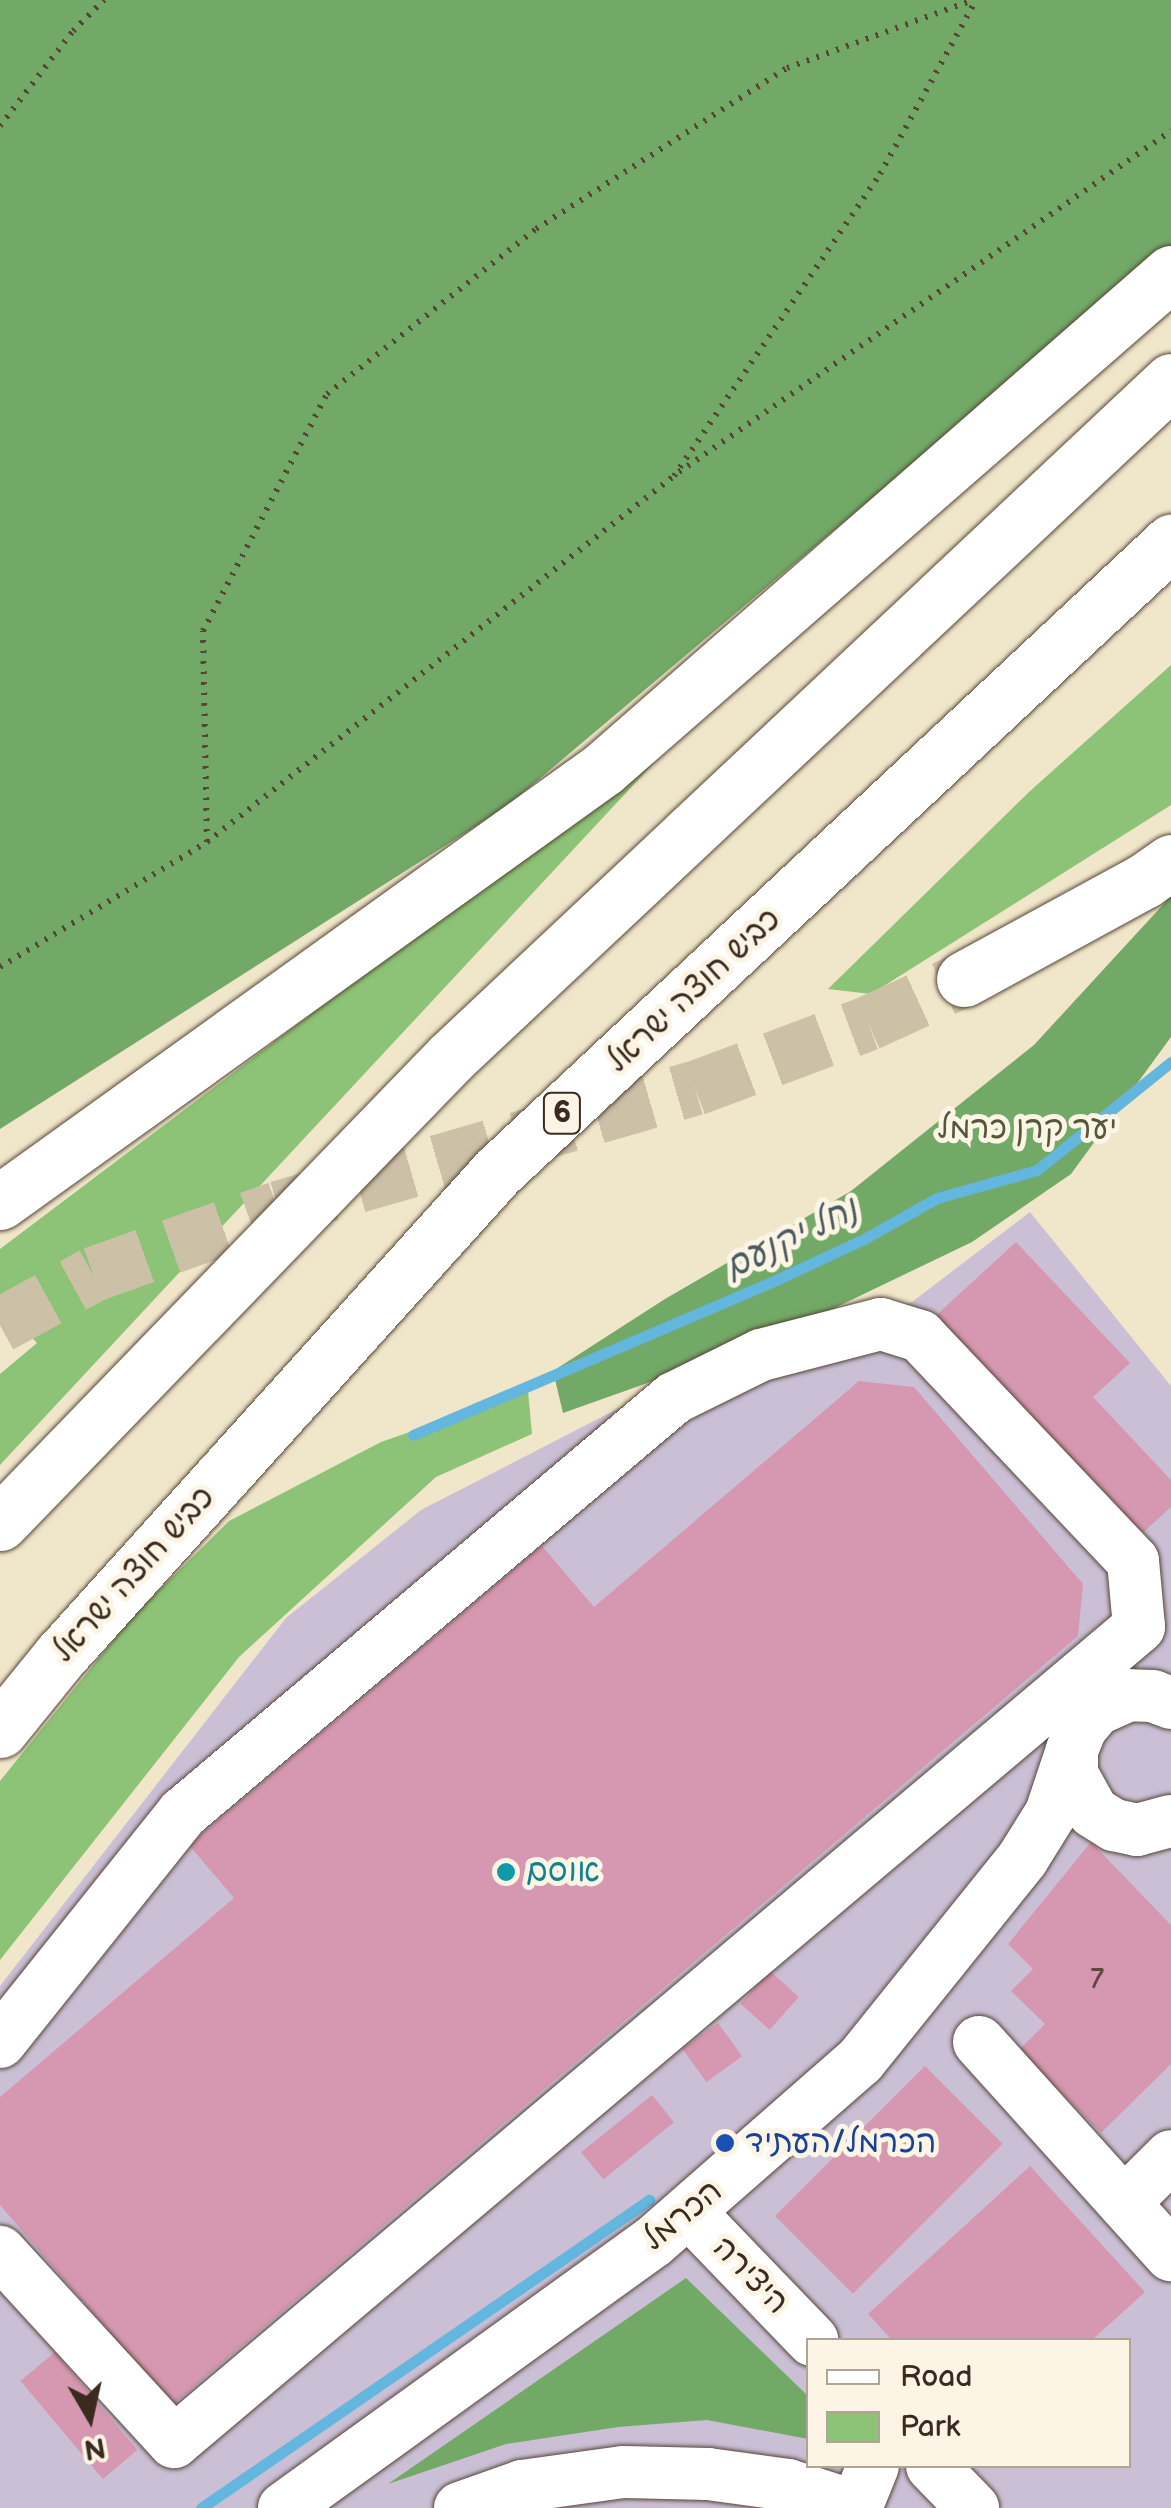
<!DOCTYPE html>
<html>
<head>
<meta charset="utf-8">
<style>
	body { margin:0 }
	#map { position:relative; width:1171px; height:2508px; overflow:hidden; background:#f0e6c9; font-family:"Balsamiq Sans","Playpen Sans Hebrew",sans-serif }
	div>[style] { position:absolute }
	.industrial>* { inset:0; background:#cbbfd5 }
	.green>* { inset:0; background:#8dc376 }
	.forest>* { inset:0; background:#72a967 }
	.stream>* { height:11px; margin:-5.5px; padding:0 5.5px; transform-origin:5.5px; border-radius:5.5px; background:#63b6de }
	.building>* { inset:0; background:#d698b0; transform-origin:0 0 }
	.highway-tunnel>* { height:55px; margin-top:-27.5px; transform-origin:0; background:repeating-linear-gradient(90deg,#ccc0a7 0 55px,transparent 0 83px) }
	.path>* { height:6px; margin-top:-3px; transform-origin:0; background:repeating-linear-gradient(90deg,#564638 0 2.5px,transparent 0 10.5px) }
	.roads { filter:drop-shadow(0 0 2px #564638) drop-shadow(0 0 2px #564638) }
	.minor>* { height:52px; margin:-26px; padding:0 26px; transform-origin:26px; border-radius:26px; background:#fff }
	.highway>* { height:55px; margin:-27.5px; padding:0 27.5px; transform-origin:27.5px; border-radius:27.5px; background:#fff }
	.dots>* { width:28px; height:28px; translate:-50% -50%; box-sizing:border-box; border:5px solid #fcf5e5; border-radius:50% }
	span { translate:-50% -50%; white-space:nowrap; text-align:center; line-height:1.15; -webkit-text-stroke:10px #fcf5e5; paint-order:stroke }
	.number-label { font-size:28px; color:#624642 }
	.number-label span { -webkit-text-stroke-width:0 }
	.shield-label span { padding:2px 8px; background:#fcf5e5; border:2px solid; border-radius:8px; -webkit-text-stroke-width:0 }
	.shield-label { font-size:30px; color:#3b2a1e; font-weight:700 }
	.street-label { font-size:32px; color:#3b2a1e }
	.park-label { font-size:32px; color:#545838 }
	.culture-label { font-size:32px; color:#0d838f }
	.left { translate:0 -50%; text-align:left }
	.transit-label { font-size:32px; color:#164399 }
	.water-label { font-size:35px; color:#495b61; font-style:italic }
	.legend { position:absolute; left:806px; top:2338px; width:325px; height:130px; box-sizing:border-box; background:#fcf5e5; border:2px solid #afa495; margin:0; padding:12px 18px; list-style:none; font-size:30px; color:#3b2a1e }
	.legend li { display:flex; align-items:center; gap:20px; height:50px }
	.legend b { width:50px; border:2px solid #afa495 }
	.north { position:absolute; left:40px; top:2368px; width:100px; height:100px; -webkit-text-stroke:8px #fcf5e5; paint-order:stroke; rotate:171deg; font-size:28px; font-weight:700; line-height:40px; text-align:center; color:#3b2a1e }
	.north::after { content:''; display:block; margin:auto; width:35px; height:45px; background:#3b2a1e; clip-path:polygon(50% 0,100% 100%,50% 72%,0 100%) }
</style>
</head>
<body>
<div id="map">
	<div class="industrial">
		<div style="clip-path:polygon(evenodd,1030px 1212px,1171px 1386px,1171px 2508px,0 2508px,0 1986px,286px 1618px,421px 1510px,654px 1390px,812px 1330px,912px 1302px,1030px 1212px,808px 2340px,1128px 2340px,1128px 2466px,808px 2466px,808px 2340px)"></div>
	</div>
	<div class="green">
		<div style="clip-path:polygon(1171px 665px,1171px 805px,871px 994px,828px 989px,1029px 792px)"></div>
		<div style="clip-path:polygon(678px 737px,0 1465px,0 1374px,37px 1343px,0 1302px,0 1249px)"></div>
		<div style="clip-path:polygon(528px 1391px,532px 1434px,436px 1477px,239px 1657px,0 1960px,0 1781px,133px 1616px,229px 1521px,381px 1442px)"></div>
	</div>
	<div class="forest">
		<div style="clip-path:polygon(0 0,1171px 0,1171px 246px,506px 807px,0 1129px)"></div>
		<div style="clip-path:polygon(1171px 896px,1171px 1037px,1071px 1174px,972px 1242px,768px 1340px,563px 1413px,553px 1371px,665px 1299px,851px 1191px,1034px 1045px)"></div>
		<div style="clip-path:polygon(686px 2278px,808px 2396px,808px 2439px,707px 2420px,618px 2427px,506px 2444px,388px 2484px)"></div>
	</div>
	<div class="stream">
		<div style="left:413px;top:1435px;width:395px;rotate:-23.1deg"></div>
		<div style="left:776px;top:1280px;width:97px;rotate:-25deg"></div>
		<div style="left:864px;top:1239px;width:84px;rotate:-29.3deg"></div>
		<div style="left:937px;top:1198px;width:104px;rotate:-15.6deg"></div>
		<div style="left:1037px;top:1170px;width:172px;rotate:-38.9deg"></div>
		<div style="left:201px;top:2508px;width:544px;rotate:-34.51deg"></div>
	</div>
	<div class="building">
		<div style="clip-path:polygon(1016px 1242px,1130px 1363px,1093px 1397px,1171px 1480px,1171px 1507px,1136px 1539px,931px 1320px)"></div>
		<div style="clip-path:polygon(859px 1381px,914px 1387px,1083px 1584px,1078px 1636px,172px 2405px,0 2205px,0 2097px,234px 1898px,189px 1845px,542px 1546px,594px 1607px)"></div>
		<div style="clip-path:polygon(1091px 1842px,1171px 1925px,1171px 2064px,1101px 2133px,1019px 2050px,1045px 2024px,1011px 1991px,1033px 1969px,1008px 1944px)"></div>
		<div style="left:770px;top:1971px;width:39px;height:44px;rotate:42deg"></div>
		<div style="left:718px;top:2023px;width:41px;height:44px;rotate:54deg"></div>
		<div style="left:925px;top:2066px;width:110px;height:212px;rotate:45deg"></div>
		<div style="left:652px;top:2095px;width:35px;height:91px;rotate:51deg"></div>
		<div style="clip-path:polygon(1030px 2166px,1145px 2292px,1092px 2340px,892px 2340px,868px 2314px)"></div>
		<div style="left:55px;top:2352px;width:128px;height:45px;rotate:50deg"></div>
	</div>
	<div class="highway-tunnel">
		<div style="left:0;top:1325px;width:106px;rotate:-28.7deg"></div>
		<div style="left:93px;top:1274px;width:196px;rotate:-19.6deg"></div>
		<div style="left:278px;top:1208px;width:434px;rotate:-16.1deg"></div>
		<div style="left:695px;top:1088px;width:185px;rotate:-20.6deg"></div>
		<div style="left:868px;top:1023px;width:106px;rotate:-24.6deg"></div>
	</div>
	<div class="path">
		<div style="left:0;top:126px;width:120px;rotate:-52.5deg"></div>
		<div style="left:73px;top:31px;width:44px;rotate:-45deg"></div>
		<div style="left:679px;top:472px;width:599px;rotate:-34.73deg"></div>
		<div style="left:207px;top:842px;width:593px;rotate:-38.09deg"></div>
		<div style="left:674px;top:476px;width:366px;rotate:-55.7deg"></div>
		<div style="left:880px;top:174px;width:199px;rotate:-61.1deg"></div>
		<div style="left:0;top:967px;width:242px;rotate:-31.1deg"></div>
		<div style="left:207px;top:842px;width:211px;rotate:-91.1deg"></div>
		<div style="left:203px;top:631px;width:267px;rotate:-62.4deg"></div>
		<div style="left:327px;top:394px;width:266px;rotate:-38.3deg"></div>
		<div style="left:536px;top:229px;width:298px;rotate:-32.7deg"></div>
		<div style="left:787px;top:68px;width:198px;rotate:-20.1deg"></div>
	</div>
	<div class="roads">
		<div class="minor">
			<div style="left:1171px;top:1703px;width:19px;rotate:-159deg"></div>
			<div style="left:1153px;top:1696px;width:24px;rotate:-178deg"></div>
			<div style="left:1129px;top:1695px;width:36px;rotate:156deg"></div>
			<div style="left:1096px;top:1710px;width:23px;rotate:130deg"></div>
			<div style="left:1081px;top:1728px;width:24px;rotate:112deg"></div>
			<div style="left:1072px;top:1750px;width:24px;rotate:90deg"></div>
			<div style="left:1072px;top:1774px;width:43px;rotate:61.1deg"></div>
			<div style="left:1093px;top:1812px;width:25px;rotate:32deg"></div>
			<div style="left:1114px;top:1825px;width:24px;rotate:12deg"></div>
			<div style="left:1137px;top:1830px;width:35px;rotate:-15deg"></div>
			<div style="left:0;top:2042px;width:293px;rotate:-51.4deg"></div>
			<div style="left:183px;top:1813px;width:643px;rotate:-40.2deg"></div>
			<div style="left:674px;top:1398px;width:97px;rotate:-26.3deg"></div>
			<div style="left:761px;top:1355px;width:124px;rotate:-14.5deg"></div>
			<div style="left:881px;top:1324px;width:41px;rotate:17.1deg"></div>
			<div style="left:920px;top:1336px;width:310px;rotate:46.6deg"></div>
			<div style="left:1133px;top:1561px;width:66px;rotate:84.8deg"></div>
			<div style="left:1139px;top:1627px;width:1263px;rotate:139.82deg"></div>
			<div style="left:174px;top:2442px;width:258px;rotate:-132.5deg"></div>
			<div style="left:979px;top:2042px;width:287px;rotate:48deg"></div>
			<div style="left:1124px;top:2203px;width:66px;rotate:-45deg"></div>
			<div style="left:689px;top:2212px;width:178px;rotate:46.1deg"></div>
			<div style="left:932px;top:2466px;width:59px;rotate:45.7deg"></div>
			<div style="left:284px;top:2508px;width:455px;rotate:-35.8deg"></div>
			<div style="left:653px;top:2242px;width:275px;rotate:-41.2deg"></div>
			<div style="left:860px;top:2061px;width:260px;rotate:-51.2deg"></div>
			<div style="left:1023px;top:1858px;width:53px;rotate:-58.1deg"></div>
			<div style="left:1051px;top:1813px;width:66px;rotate:-71.6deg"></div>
			<div style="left:460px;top:2508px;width:66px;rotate:-19.5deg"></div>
			<div style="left:522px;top:2486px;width:102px;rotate:-7.9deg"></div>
			<div style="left:623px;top:2472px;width:85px;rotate:1.3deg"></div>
			<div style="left:708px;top:2474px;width:81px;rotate:7.8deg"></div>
			<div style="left:788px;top:2485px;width:71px;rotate:17.9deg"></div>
			<div style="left:856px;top:2508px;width:45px;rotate:-68deg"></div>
		</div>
		<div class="highway">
			<div style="left:964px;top:979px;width:205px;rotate:-28.6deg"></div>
			<div style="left:1144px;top:881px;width:33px;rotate:-35deg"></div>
			<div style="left:0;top:1202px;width:742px;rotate:-35.68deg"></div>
			<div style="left:603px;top:769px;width:754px;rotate:-41.13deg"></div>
			<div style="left:0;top:1523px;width:647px;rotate:-45.94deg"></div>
			<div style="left:450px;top:1058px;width:989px;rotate:-43.2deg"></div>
			<div style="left:0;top:1730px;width:95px;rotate:-51deg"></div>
			<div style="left:60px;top:1656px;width:652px;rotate:-47.92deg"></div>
			<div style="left:497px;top:1172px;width:923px;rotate:-43.07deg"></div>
		</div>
	</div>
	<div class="dots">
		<div style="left:506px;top:1872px;background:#0f9aa8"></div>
		<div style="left:725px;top:2143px;background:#1a4fb4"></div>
	</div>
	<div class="number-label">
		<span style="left:1097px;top:1980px">7</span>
	</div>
	<div class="shield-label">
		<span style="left:562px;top:1113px">6</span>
	</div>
	<div class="street-label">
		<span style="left:694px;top:991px;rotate:-43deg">כביש חוצה ישראל</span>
		<span style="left:134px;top:1575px;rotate:-48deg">כביש חוצה ישראל</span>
		<span style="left:683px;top:2216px;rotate:-39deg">הכרמל</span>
		<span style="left:750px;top:2276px;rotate:46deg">היצירה</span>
	</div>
	<div class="park-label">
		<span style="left:1027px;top:1129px">יער קרן כרמל</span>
	</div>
	<div class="culture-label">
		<span class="left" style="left:526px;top:1872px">אוסם</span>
	</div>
	<div class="transit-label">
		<span class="left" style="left:745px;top:2143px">הכרמל/העתיד</span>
	</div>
	<div class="water-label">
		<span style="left:791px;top:1239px;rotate:-26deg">נחל יקנעם</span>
	</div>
	<ul class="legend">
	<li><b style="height:12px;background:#fff"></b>Road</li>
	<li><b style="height:28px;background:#8dc376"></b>Park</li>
	</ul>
	<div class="north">N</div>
</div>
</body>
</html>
